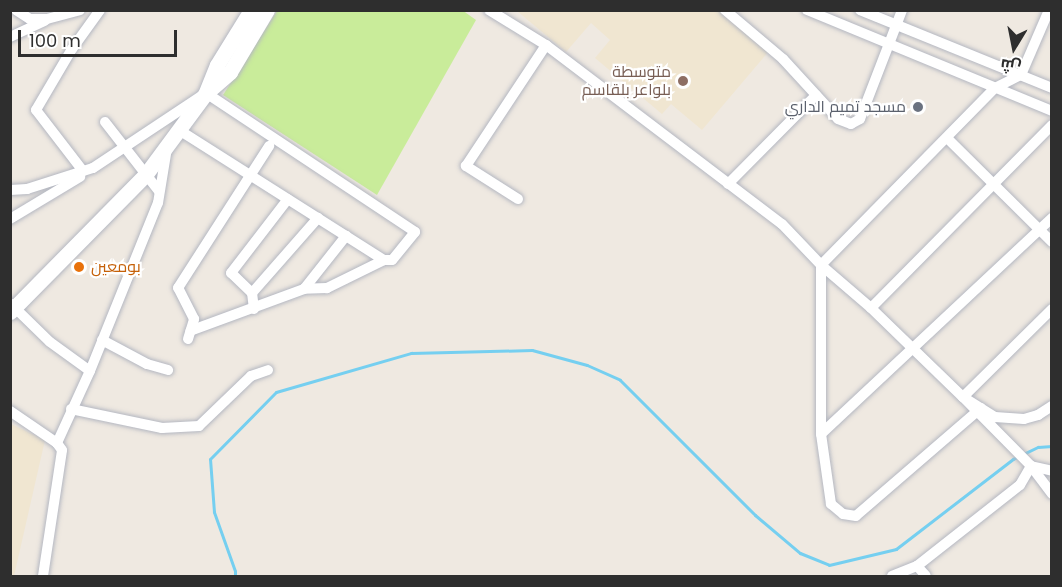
<!DOCTYPE html>
<html>
<head>
<meta charset="utf-8">
<style>
	body { margin:0 }
	#map { position:relative; width:1062px; height:587px; overflow:hidden; background:#efe9e1; font-family:Poppins,Cairo,sans-serif }
	div>[style] { position:absolute }
	.education>* { inset:0; background:#f0e6d1 }
	.pitch>* { inset:0; background:#c9ec9a }
	.stream>* { height:3px; margin:-1.5px; padding:0 1.5px; transform-origin:1.5px; border-radius:1.5px; background:#75cff0 }
	.roads { filter:drop-shadow(0 0 2px #b4b7c1) drop-shadow(0 0 2px #b4b7c1) }
	.minor>* { height:10px; margin:-5px; padding:0 5px; transform-origin:5px; border-radius:5px; background:#fff }
	.secondary>* { height:15px; margin:-7.5px; padding:0 7.5px; transform-origin:7.5px; border-radius:7.5px; background:#fff }
	.dots>* { width:16px; height:16px; translate:-50% -50%; box-sizing:border-box; border:3px solid #fff; border-radius:50% }
	span { translate:-50% -50%; white-space:nowrap; text-align:center; line-height:1.15; -webkit-text-stroke:4.5px #fff; paint-order:stroke }
	.education-label { font-size:16px; color:#785e54 }
	.right { translate:-100% -50%; text-align:right }
	.worship-label { font-size:16px; color:#5b616d }
	.food-label { font-size:16px; color:#c56008 }
	.left { translate:0 -50%; text-align:left }
	.frame { position:absolute; inset:0; border:12px solid #2e2e2e; pointer-events:none }
	.north { position:absolute; left:984px; top:18px; width:60px; height:60px; -webkit-text-stroke:4px #fff; paint-order:stroke; rotate:190deg; font-size:16px; font-weight:700; line-height:24px; text-align:center; color:#2e2e2e }
	.north::after { content:''; display:block; margin:auto; width:21px; height:27px; background:#2e2e2e; clip-path:polygon(50% 0,100% 100%,50% 72%,0 100%) }
	.scale { position:absolute; left:18px; top:30px; width:159px; height:27px; box-sizing:border-box; border:3px solid #2e2e2e; border-top:0; padding-left:8px; font-size:18px; line-height:21px; white-space:nowrap; color:#2e2e2e; -webkit-text-stroke:4px #fff; paint-order:stroke }
</style>
</head>
<body>
<div id="map">
	<div class="education">
		<div style="clip-path:polygon(517px 11px,721px 11px,769px 51px,702px 130px,671px 104px,662px 114px,595px 58px,610px 40px,591px 23px,566px 52px)"></div>
		<div style="clip-path:polygon(11px 424px,45px 440px,14px 576px,11px 576px)"></div>
	</div>
	<div class="pitch">
		<div style="clip-path:polygon(462px 10px,476px 20px,377px 195px,223px 95px,277px 11px)"></div>
	</div>
	<div class="stream">
		<div style="left:235px;top:576px;width:5px;rotate:-90deg"></div>
		<div style="left:235px;top:571px;width:63px;rotate:-109.6deg"></div>
		<div style="left:214px;top:512px;width:53px;rotate:-94.3deg"></div>
		<div style="left:210px;top:459px;width:94px;rotate:-45.4deg"></div>
		<div style="left:276px;top:392px;width:141px;rotate:-16.1deg"></div>
		<div style="left:411px;top:353px;width:121px;rotate:-1.4deg"></div>
		<div style="left:532px;top:350px;width:57px;rotate:15.3deg"></div>
		<div style="left:587px;top:365px;width:36px;rotate:24deg"></div>
		<div style="left:620px;top:380px;width:191px;rotate:45deg"></div>
		<div style="left:755px;top:515px;width:59px;rotate:40.2deg"></div>
		<div style="left:800px;top:553px;width:31px;rotate:22deg"></div>
		<div style="left:829px;top:565px;width:69px;rotate:-13.4deg"></div>
		<div style="left:896px;top:549px;width:148px;rotate:-37.6deg"></div>
		<div style="left:1013px;top:459px;width:28px;rotate:-26deg"></div>
		<div style="left:1038px;top:447px;width:14px;rotate:-4deg"></div>
	</div>
	<div class="roads">
		<div class="minor">
			<div style="left:16px;top:10px;width:17px;rotate:33deg"></div>
			<div style="left:30px;top:19px;width:17px"></div>
			<div style="left:47px;top:19px;width:34px;rotate:-15deg"></div>
			<div style="left:489px;top:10px;width:67px;rotate:31.6deg"></div>
			<div style="left:546px;top:45px;width:296px;rotate:37.2deg"></div>
			<div style="left:782px;top:224px;width:57px;rotate:46.4deg"></div>
			<div style="left:821px;top:265px;width:66px;rotate:40.7deg"></div>
			<div style="left:871px;top:308px;width:128px;rotate:44.1deg"></div>
			<div style="left:963px;top:397px;width:38px;rotate:32deg"></div>
			<div style="left:995px;top:417px;width:29px;rotate:4deg"></div>
			<div style="left:1024px;top:419px;width:15px;rotate:-16deg"></div>
			<div style="left:1038px;top:415px;width:17px;rotate:-33deg"></div>
			<div style="left:725px;top:10px;width:76px;rotate:40.2deg"></div>
			<div style="left:783px;top:59px;width:81px;rotate:47.5deg"></div>
			<div style="left:838px;top:119px;width:14px;rotate:21deg"></div>
			<div style="left:851px;top:124px;width:10px;rotate:-29deg"></div>
			<div style="left:860px;top:119px;width:117px;rotate:-68.9deg"></div>
			<div style="left:807px;top:10px;width:265px;rotate:22.4deg"></div>
			<div style="left:860px;top:10px;width:207px;rotate:22.1deg"></div>
			<div style="left:10px;top:37px;width:38px;rotate:-25deg"></div>
			<div style="left:105px;top:122px;width:88px;rotate:52deg"></div>
			<div style="left:179px;top:130px;width:243px;rotate:32.4deg"></div>
			<div style="left:947px;top:138px;width:148px;rotate:44.7deg"></div>
			<div style="left:83px;top:171px;width:77px;rotate:-127.6deg"></div>
			<div style="left:36px;top:110px;width:71px;rotate:-59.5deg"></div>
			<div style="left:72px;top:49px;width:48px;rotate:-54.3deg"></div>
			<div style="left:728px;top:184px;width:125px;rotate:-45.3deg"></div>
			<div style="left:10px;top:190px;width:17px;rotate:-3deg"></div>
			<div style="left:27px;top:189px;width:69px;rotate:-17.7deg"></div>
			<div style="left:93px;top:168px;width:136px;rotate:-33.6deg"></div>
			<div style="left:206px;top:93px;width:251px;rotate:33.6deg"></div>
			<div style="left:415px;top:232px;width:36px;rotate:129deg"></div>
			<div style="left:392px;top:260px;width:8px;rotate:180deg"></div>
			<div style="left:384px;top:260px;width:64px;rotate:153.8deg"></div>
			<div style="left:327px;top:288px;width:23px;rotate:178deg"></div>
			<div style="left:304px;top:289px;width:121px;rotate:159.8deg"></div>
			<div style="left:518px;top:199px;width:62px;rotate:-147.6deg"></div>
			<div style="left:466px;top:166px;width:145px;rotate:-56.5deg"></div>
			<div style="left:10px;top:219px;width:82px;rotate:-31deg"></div>
			<div style="left:304px;top:289px;width:68px;rotate:-51.6deg"></div>
			<div style="left:252px;top:293px;width:100px;rotate:-48.7deg"></div>
			<div style="left:11px;top:304px;width:54px;rotate:44.3deg"></div>
			<div style="left:50px;top:342px;width:49px;rotate:35.9deg"></div>
			<div style="left:90px;top:371px;width:181px;rotate:-68deg"></div>
			<div style="left:158px;top:203px;width:56px;rotate:-80.7deg"></div>
			<div style="left:871px;top:308px;width:257px;rotate:-45.3deg"></div>
			<div style="left:254px;top:309px;width:16px;rotate:-97deg"></div>
			<div style="left:252px;top:293px;width:29px;rotate:-136deg"></div>
			<div style="left:231px;top:273px;width:93px;rotate:-52.4deg"></div>
			<div style="left:1052px;top:309px;width:125px;rotate:135.3deg"></div>
			<div style="left:963px;top:397px;width:97px;rotate:45.4deg"></div>
			<div style="left:1031px;top:466px;width:35px;rotate:53deg"></div>
			<div style="left:188px;top:339px;width:21px;rotate:-73deg"></div>
			<div style="left:194px;top:319px;width:35px;rotate:-117deg"></div>
			<div style="left:178px;top:288px;width:169px;rotate:-57.3deg"></div>
			<div style="left:102px;top:340px;width:51px;rotate:28.1deg"></div>
			<div style="left:147px;top:364px;width:22px;rotate:16deg"></div>
			<div style="left:981px;top:408px;width:165px;rotate:139.2deg"></div>
			<div style="left:856px;top:516px;width:13px;rotate:-171deg"></div>
			<div style="left:843px;top:514px;width:16px;rotate:-140deg"></div>
			<div style="left:831px;top:504px;width:71px;rotate:-98.1deg"></div>
			<div style="left:821px;top:434px;width:169px;rotate:-90deg"></div>
			<div style="left:821px;top:265px;width:248px;rotate:-45.5deg"></div>
			<div style="left:995px;top:88px;width:29px;rotate:-27deg"></div>
			<div style="left:1021px;top:75px;width:71px;rotate:-66.7deg"></div>
			<div style="left:71px;top:409px;width:93px;rotate:11.8deg"></div>
			<div style="left:162px;top:428px;width:37px;rotate:-3deg"></div>
			<div style="left:199px;top:426px;width:72px;rotate:-43.9deg"></div>
			<div style="left:251px;top:376px;width:18px;rotate:-19deg"></div>
			<div style="left:10px;top:411px;width:57px;rotate:34.2deg"></div>
			<div style="left:57px;top:443px;width:79px;rotate:-65.4deg"></div>
			<div style="left:821px;top:434px;width:316px;rotate:-43.1deg"></div>
			<div style="left:1031px;top:466px;width:22px;rotate:13deg"></div>
			<div style="left:917px;top:566px;width:13px;rotate:48deg"></div>
			<div style="left:43px;top:576px;width:127px;rotate:-81.4deg"></div>
			<div style="left:62px;top:450px;width:9px;rotate:-126deg"></div>
			<div style="left:892px;top:576px;width:27px;rotate:-22deg"></div>
			<div style="left:917px;top:566px;width:131px;rotate:-38.2deg"></div>
			<div style="left:1020px;top:485px;width:22px;rotate:-60deg"></div>
		</div>
		<div class="secondary">
			<div style="left:206px;top:92px;width:29px;rotate:-68deg"></div>
			<div style="left:217px;top:65px;width:65px;rotate:-58.3deg"></div>
			<div style="left:10px;top:312px;width:194px;rotate:-45.4deg"></div>
			<div style="left:146px;top:174px;width:101px;rotate:-53.5deg"></div>
			<div style="left:206px;top:93px;width:32px;rotate:-41deg"></div>
			<div style="left:230px;top:72px;width:72px;rotate:-59.2deg"></div>
		</div>
	</div>
	<div class="dots">
		<div style="left:683px;top:81px;background:#8d6e63"></div>
		<div style="left:918px;top:107px;background:#6b7280"></div>
		<div style="left:79px;top:267px;background:#e8710a"></div>
	</div>
	<div class="education-label">
		<span class="right" style="left:671px;top:81px">متوسطة<br>بلواعر بلقاسم</span>
	</div>
	<div class="worship-label">
		<span class="right" style="left:906px;top:107px">مسجد تميم الداري</span>
	</div>
	<div class="food-label">
		<span class="left" style="left:91px;top:267px">بومعين</span>
	</div>
	<div class="frame"></div>
	<div class="north">ش</div>
	<div class="scale">100 m</div>
</div>
</body>
</html>
